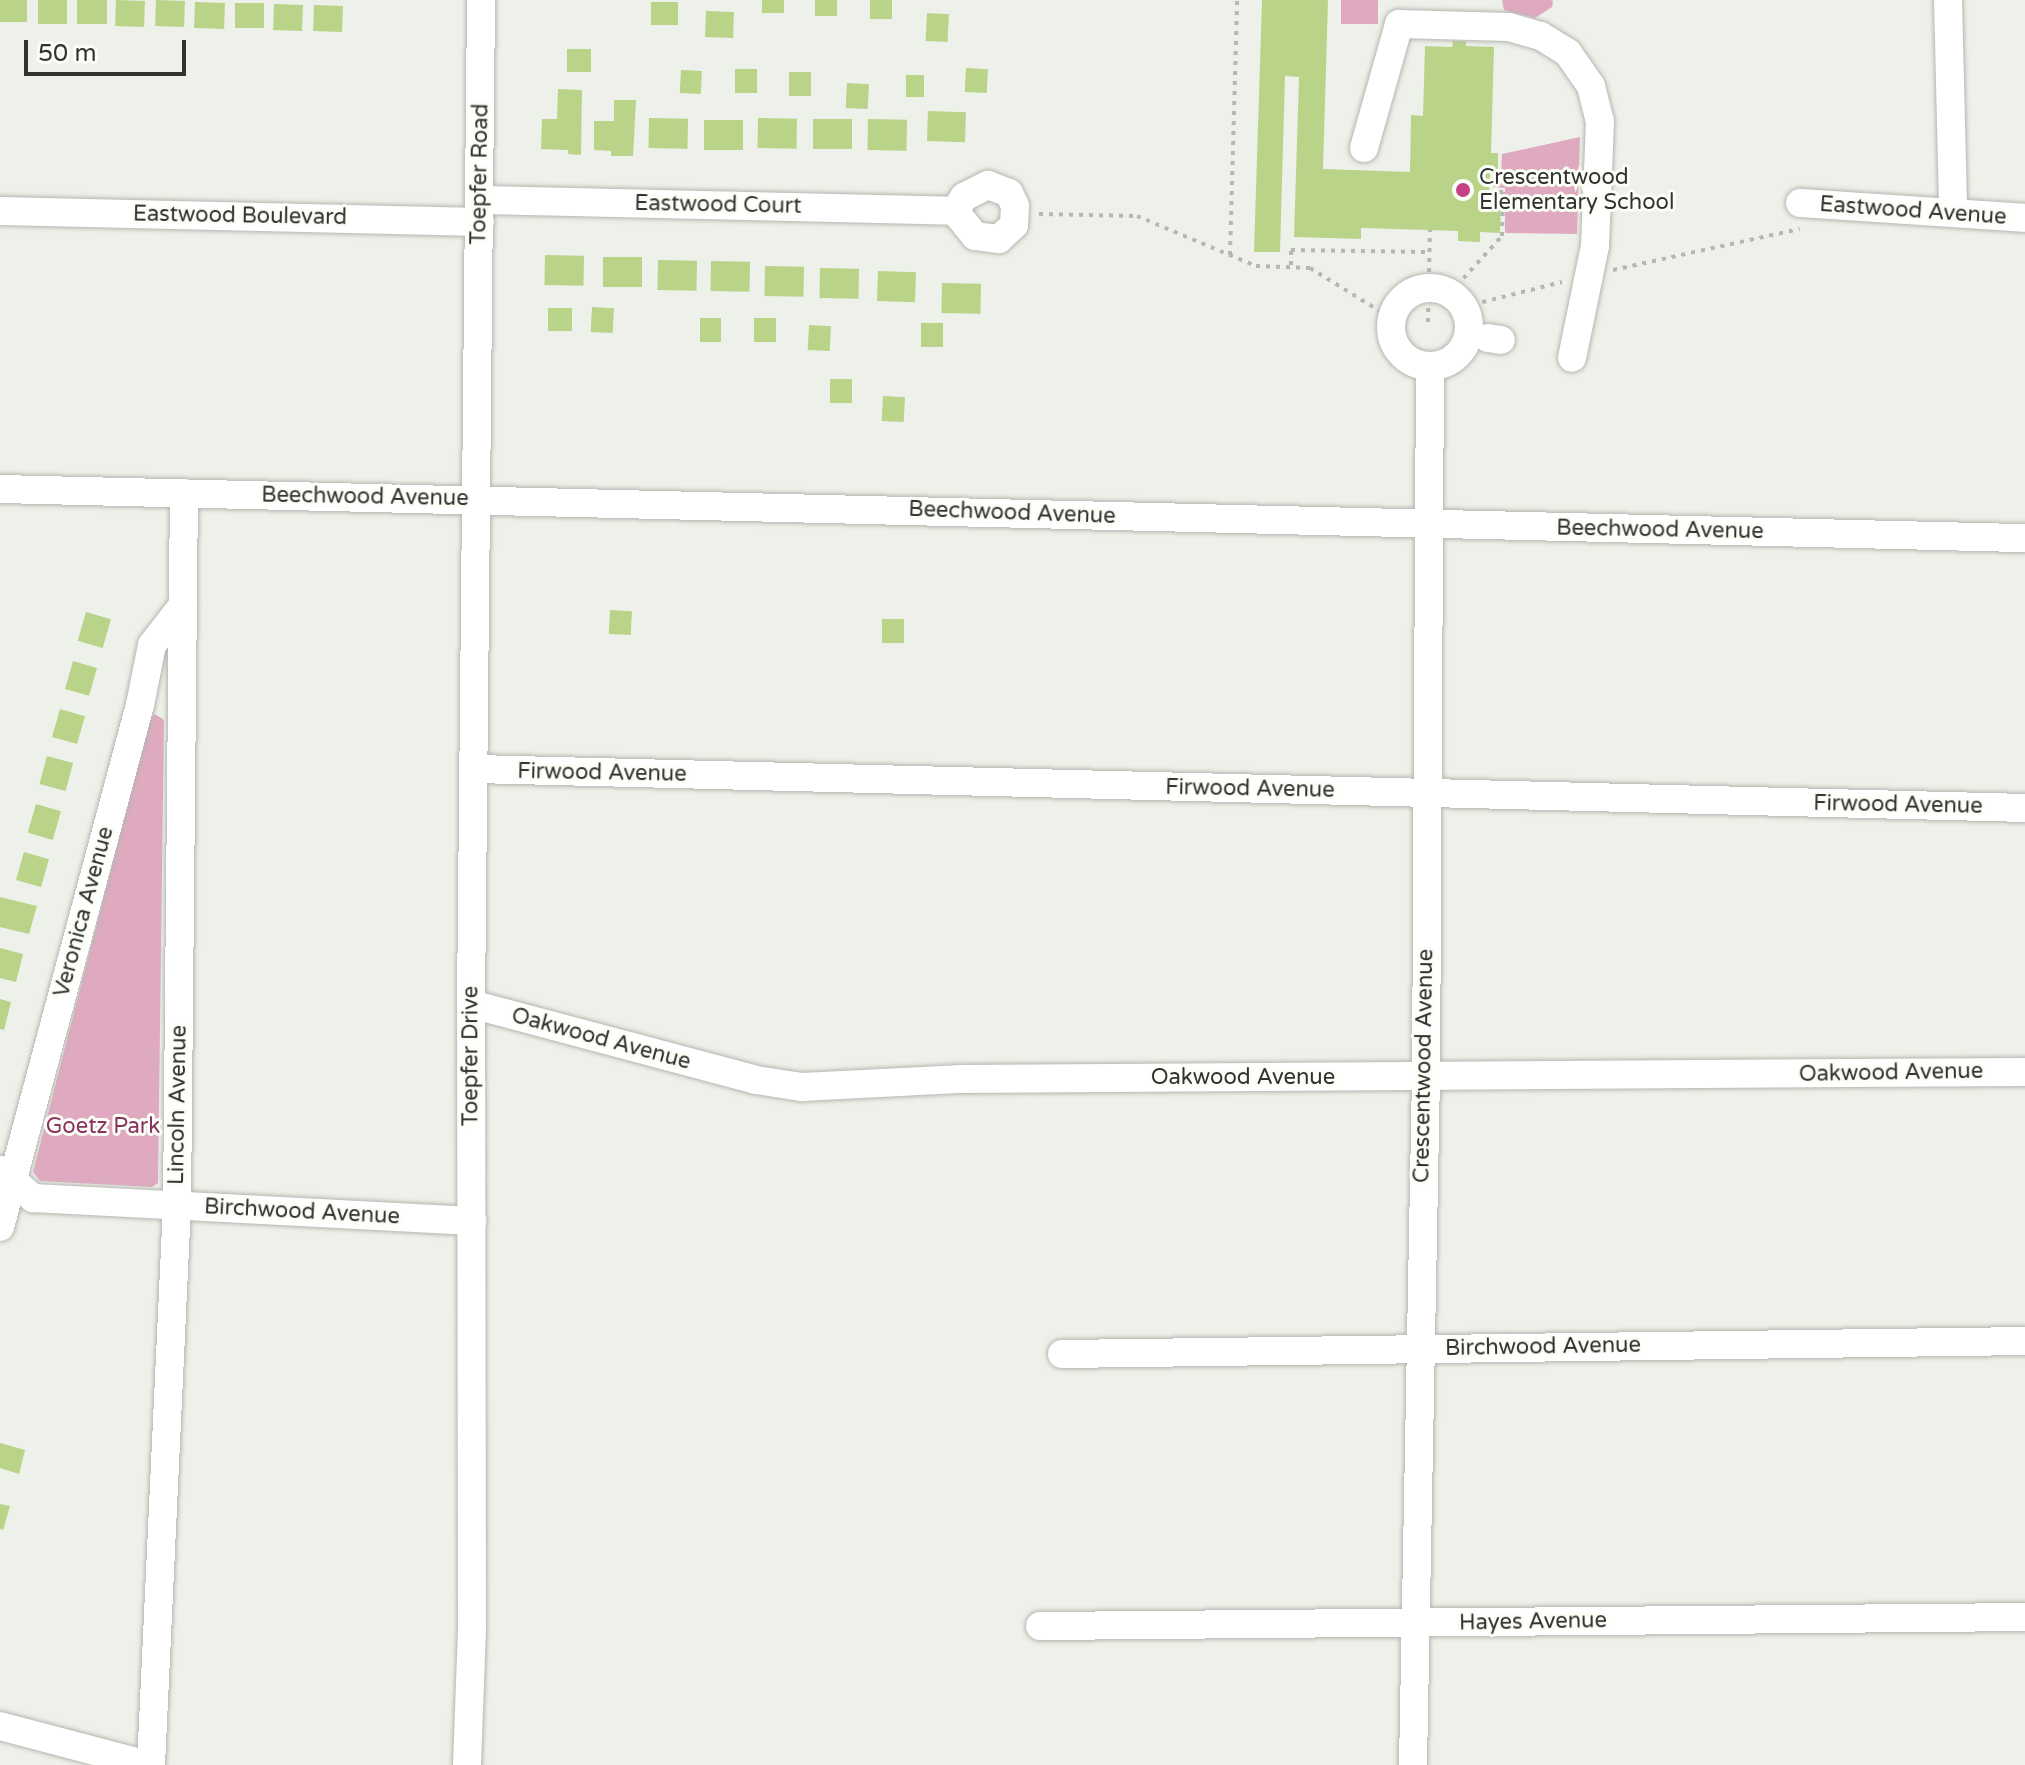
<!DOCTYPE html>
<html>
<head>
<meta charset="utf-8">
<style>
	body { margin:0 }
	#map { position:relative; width:2025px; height:1765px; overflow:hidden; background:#eef1e9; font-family:"Varela Round",sans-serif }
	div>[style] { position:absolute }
	.green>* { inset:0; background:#dfaac0; transform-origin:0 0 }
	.building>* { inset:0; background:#b9d389; transform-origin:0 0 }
	.path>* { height:4px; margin-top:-2px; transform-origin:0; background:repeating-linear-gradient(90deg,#b5b7b1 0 4px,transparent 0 10px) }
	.roads { filter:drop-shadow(0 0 2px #b4b7b0) drop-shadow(0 0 2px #b4b7b0) }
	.minor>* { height:28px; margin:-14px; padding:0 14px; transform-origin:14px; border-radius:14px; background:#fff }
	.minor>.ring { margin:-14px; padding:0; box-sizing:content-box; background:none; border:28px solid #fff; border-radius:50% }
	.dots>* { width:22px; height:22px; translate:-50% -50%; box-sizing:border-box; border:4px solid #fbfef6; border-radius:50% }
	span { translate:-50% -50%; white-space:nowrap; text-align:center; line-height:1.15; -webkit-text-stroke:6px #fbfef6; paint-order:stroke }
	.street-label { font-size:22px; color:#323331 }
	.poi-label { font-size:22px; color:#323331 }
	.left { translate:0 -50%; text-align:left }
	.park-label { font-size:22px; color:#8a315f }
	.scale { position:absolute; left:24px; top:40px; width:162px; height:36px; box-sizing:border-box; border:4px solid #323331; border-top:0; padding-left:10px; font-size:24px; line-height:28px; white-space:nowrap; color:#323331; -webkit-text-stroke:6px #fbfef6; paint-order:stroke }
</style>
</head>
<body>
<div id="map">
	<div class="green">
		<div style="left:1341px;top:0;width:37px;height:24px"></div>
		<div style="clip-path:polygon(1502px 0,1551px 0,1553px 1px,1552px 7px,1535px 18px,1504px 10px)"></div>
		<div style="clip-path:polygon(1580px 137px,1577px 234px,1505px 233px,1505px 188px,1493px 187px,1493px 176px,1501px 176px,1502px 154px)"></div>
		<div style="clip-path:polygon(155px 714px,164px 720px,158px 1183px,152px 1187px,40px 1181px,33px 1172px,150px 718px)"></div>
	</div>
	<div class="building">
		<div style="left:0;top:0;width:27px;height:22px"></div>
		<div style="left:38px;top:0;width:29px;height:24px"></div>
		<div style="left:77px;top:0;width:30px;height:24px"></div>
		<div style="left:116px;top:0;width:29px;height:26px;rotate:2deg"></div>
		<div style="left:156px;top:0;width:29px;height:26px;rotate:2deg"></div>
		<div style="left:762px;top:0;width:22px;height:13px"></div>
		<div style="left:815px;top:0;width:22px;height:16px"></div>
		<div style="left:870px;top:0;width:22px;height:19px"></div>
		<div style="clip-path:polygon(1262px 0,1328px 0,1323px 169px,1410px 172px,1411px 115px,1423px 116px,1425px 46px,1452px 47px,1453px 41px,1466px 41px,1466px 46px,1494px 47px,1491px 153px,1498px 153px,1498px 174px,1490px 173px,1489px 202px,1501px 202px,1500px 233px,1480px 232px,1480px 242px,1458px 241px,1458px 231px,1430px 230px,1361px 228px,1361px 239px,1294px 237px,1299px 77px,1285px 76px,1280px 252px,1254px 252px)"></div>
		<div style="left:195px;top:2px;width:30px;height:26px;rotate:2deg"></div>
		<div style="left:651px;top:2px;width:27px;height:23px"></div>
		<div style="left:235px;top:3px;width:29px;height:25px"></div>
		<div style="left:274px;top:4px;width:29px;height:26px;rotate:2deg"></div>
		<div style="left:314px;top:5px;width:29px;height:26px;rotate:2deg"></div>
		<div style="left:706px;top:11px;width:28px;height:26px;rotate:2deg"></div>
		<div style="left:927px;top:13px;width:22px;height:28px;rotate:3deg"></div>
		<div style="left:567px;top:49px;width:24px;height:23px"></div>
		<div style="left:966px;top:68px;width:22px;height:24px;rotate:3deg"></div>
		<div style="left:735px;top:69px;width:22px;height:24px"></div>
		<div style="left:681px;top:70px;width:21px;height:23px;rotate:3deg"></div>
		<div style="left:789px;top:72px;width:22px;height:24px"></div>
		<div style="left:906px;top:75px;width:18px;height:22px"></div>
		<div style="left:847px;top:83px;width:22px;height:25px;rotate:3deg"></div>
		<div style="clip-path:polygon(558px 89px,582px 90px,581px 155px,568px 154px,568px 150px,541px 149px,542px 119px,557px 119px)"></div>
		<div style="clip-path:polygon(614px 100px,636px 100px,633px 156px,611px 156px,611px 151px,594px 150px,594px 121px,614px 121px)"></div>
		<div style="left:928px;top:111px;width:38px;height:30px;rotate:2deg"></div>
		<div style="left:649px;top:118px;width:39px;height:30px;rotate:1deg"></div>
		<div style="left:758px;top:118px;width:39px;height:30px;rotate:1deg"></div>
		<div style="left:813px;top:119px;width:39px;height:30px"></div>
		<div style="left:868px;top:119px;width:39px;height:31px;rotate:1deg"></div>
		<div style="left:704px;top:120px;width:39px;height:30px"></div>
		<div style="left:545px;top:255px;width:39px;height:30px;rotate:1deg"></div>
		<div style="left:603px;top:257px;width:39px;height:30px"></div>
		<div style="left:658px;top:260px;width:39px;height:30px;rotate:1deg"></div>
		<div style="left:711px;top:261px;width:39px;height:30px;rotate:1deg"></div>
		<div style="left:765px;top:266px;width:39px;height:30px;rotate:1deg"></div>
		<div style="left:820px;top:268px;width:39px;height:30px;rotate:1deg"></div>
		<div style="left:878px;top:271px;width:38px;height:30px;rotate:2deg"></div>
		<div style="left:942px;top:283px;width:39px;height:30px;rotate:1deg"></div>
		<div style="left:592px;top:307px;width:22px;height:25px;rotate:3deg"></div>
		<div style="left:548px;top:308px;width:24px;height:23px"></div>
		<div style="left:700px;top:318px;width:21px;height:24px"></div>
		<div style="left:754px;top:318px;width:22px;height:24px"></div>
		<div style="left:921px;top:323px;width:22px;height:24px"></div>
		<div style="left:809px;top:325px;width:22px;height:25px;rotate:3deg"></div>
		<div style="left:830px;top:379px;width:22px;height:24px"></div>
		<div style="left:883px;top:396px;width:22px;height:25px;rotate:3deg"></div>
		<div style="left:610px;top:610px;width:22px;height:24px;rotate:3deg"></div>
		<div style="left:86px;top:612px;width:26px;height:30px;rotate:16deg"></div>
		<div style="left:882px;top:619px;width:22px;height:24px"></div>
		<div style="left:73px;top:661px;width:25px;height:29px;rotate:16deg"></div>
		<div style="left:60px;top:709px;width:26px;height:29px;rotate:16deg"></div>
		<div style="left:47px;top:756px;width:27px;height:29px;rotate:15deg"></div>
		<div style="left:36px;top:804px;width:26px;height:30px;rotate:16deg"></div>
		<div style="left:24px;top:852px;width:26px;height:29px;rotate:16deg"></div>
		<div style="clip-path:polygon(0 897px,37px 906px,29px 934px,0 927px)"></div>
		<div style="clip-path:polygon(0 948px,23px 954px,16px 982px,0 978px)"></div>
		<div style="clip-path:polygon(0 999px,11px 1002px,4px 1030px,0 1029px)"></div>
		<div style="clip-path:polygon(0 1443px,25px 1450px,19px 1474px,0 1468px)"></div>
		<div style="clip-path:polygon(0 1504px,10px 1506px,3px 1530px,0 1529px)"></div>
	</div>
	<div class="path">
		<div style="left:1039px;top:214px;width:98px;rotate:1.2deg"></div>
		<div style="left:1137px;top:216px;width:129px;rotate:22.8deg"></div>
		<div style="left:1256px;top:266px;width:54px;rotate:2.1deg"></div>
		<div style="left:1310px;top:268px;width:95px;rotate:31.7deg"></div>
		<div style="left:1230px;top:255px;width:255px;rotate:-88.4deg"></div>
		<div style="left:1291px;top:265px;width:15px;rotate:-90deg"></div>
		<div style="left:1291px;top:250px;width:137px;rotate:0.8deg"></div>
		<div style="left:1613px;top:270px;width:191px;rotate:-12.4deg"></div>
		<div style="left:1450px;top:293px;width:77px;rotate:-47.6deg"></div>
		<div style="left:1502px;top:236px;width:44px;rotate:-88.7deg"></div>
		<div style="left:1503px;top:192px;width:13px;rotate:180deg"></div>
		<div style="left:1463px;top:307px;width:102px;rotate:-14.2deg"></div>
		<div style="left:1428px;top:322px;width:92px;rotate:-88.8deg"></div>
	</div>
	<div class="roads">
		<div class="minor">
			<div style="left:1948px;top:0;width:212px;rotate:88.6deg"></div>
			<div style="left:1364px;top:148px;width:129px;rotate:-74.2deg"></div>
			<div style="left:1399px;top:24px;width:110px;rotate:1.6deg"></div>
			<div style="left:1509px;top:27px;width:33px;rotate:16deg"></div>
			<div style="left:1541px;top:36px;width:32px;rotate:32deg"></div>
			<div style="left:1568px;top:53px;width:40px;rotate:55.1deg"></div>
			<div style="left:1591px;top:86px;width:36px;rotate:76deg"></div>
			<div style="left:1600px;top:121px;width:125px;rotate:92.3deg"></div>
			<div style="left:1595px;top:246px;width:114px;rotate:101.6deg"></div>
			<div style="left:988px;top:185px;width:22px;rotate:21deg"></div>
			<div style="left:1009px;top:193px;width:14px;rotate:65deg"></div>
			<div style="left:1015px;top:206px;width:19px;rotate:93deg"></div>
			<div style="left:1014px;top:225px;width:21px;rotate:137deg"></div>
			<div style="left:999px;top:239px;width:24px;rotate:-173deg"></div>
			<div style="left:975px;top:236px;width:32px;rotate:-129deg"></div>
			<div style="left:955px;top:211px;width:17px;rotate:-57deg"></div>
			<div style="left:964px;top:197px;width:27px;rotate:-27deg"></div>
			<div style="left:481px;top:200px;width:474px;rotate:1.3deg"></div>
			<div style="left:1800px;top:203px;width:225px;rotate:3.8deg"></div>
			<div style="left:0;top:211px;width:480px;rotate:1.3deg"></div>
			<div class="ring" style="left:1391px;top:288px;width:50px;height:50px"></div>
			<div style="left:1488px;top:338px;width:13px;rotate:9deg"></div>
			<div style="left:0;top:489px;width:2026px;rotate:1.39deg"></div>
			<div style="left:475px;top:769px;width:1550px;rotate:1.44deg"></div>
			<div style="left:471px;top:1004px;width:295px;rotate:14.9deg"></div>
			<div style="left:756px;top:1080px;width:47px;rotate:8.7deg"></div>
			<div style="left:802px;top:1087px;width:156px;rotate:-2.9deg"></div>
			<div style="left:958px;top:1079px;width:1067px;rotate:-0.38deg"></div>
			<div style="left:1px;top:1170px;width:43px;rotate:41.2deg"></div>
			<div style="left:33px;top:1198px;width:440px;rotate:3deg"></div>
			<div style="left:0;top:1227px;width:540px;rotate:-74.99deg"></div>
			<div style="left:140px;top:705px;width:61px;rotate:-78.7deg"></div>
			<div style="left:152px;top:645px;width:51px;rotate:-52.2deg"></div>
			<div style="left:1062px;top:1354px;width:963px;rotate:-0.77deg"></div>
			<div style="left:1040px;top:1626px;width:985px;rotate:-0.52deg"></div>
			<div style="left:0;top:1726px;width:153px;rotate:14.8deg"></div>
			<div style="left:151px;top:1765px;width:561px;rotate:-87.34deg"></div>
			<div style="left:177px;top:1205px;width:712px;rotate:-89.44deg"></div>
			<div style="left:467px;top:1765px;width:138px;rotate:-87.9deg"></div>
			<div style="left:472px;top:1627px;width:623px;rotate:-90.09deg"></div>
			<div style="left:471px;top:1004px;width:1004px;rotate:-89.43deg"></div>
			<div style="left:1413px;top:1765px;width:687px;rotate:-88.92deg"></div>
			<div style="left:1426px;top:1078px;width:711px;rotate:-89.68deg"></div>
		</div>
	</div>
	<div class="dots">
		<div style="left:1463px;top:190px;background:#c54187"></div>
	</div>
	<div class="street-label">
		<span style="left:480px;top:174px;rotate:-89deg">Toepfer Road</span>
		<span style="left:718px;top:205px;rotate:1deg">Eastwood Court</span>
		<span style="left:1913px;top:211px;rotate:4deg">Eastwood Avenue</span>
		<span style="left:240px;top:216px;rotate:1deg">Eastwood Boulevard</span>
		<span style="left:365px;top:497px;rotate:1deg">Beechwood Avenue</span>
		<span style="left:1012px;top:513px;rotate:2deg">Beechwood Avenue</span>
		<span style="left:1660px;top:530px;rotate:1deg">Beechwood Avenue</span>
		<span style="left:602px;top:773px;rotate:1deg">Firwood Avenue</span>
		<span style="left:1250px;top:789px;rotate:1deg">Firwood Avenue</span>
		<span style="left:1898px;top:805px;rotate:1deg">Firwood Avenue</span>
		<span style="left:84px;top:912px;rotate:-75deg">Veronica Avenue</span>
		<span style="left:601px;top:1039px;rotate:15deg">Oakwood Avenue</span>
		<span style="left:471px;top:1056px;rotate:-90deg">Toepfer Drive</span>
		<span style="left:1424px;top:1066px;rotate:-89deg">Crescentwood Avenue</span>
		<span style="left:1891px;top:1073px;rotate:-1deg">Oakwood Avenue</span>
		<span style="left:1243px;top:1078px">Oakwood Avenue</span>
		<span style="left:178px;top:1105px;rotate:-89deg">Lincoln Avenue</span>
		<span style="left:302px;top:1212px;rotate:3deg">Birchwood Avenue</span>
		<span style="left:1543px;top:1347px;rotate:-1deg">Birchwood Avenue</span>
		<span style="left:1533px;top:1622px;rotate:-1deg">Hayes Avenue</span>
	</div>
	<div class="poi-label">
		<span class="left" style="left:1479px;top:190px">Crescentwood<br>Elementary School</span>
	</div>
	<div class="park-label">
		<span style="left:103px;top:1127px">Goetz Park</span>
	</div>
	<div class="scale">50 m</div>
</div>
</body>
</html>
